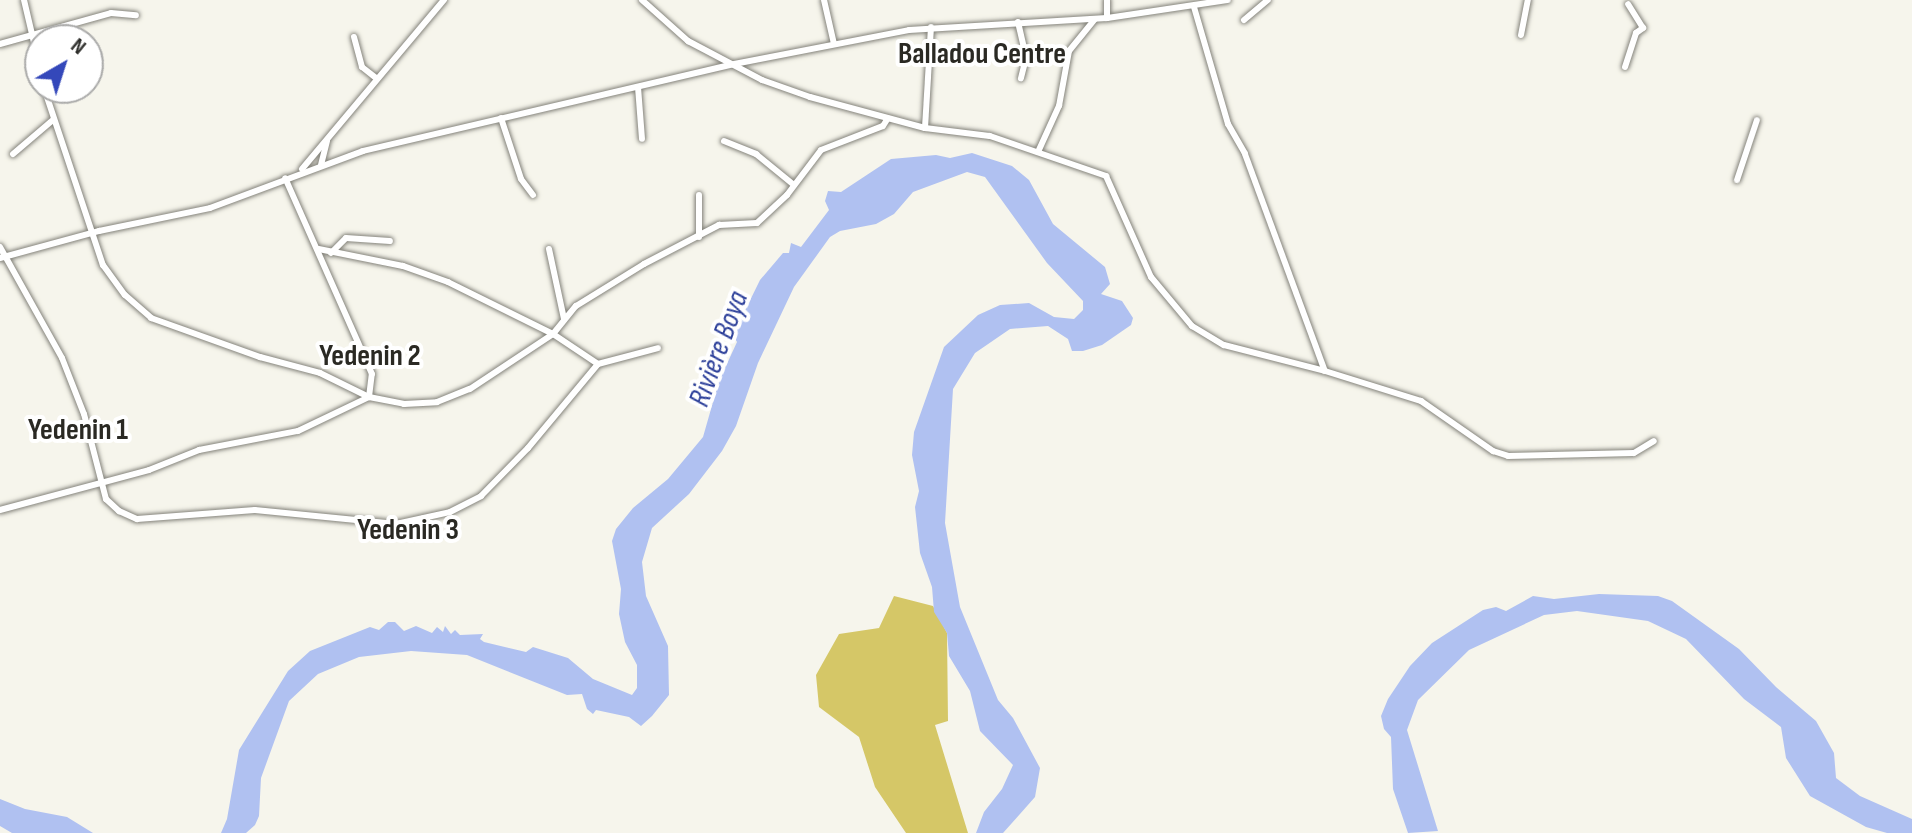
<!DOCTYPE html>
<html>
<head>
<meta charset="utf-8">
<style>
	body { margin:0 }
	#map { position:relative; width:1912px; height:833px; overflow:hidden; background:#f6f5ec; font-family:"Sofia Sans Condensed",sans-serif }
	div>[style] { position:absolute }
	.forest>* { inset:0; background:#d5c767 }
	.water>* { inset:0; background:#b0c1f1 }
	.roads { filter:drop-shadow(0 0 2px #84837b) drop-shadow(0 0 2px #84837b) }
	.minor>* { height:6px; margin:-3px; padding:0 3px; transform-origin:3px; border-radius:3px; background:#fff }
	span { translate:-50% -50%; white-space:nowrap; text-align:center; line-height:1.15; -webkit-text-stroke:8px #fff; paint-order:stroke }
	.neighbourhood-label { font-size:30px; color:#2a2923; font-weight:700 }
	.water-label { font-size:30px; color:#2d409a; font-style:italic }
	.north { position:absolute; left:24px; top:24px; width:80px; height:80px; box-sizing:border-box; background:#fff; border:2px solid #ababaa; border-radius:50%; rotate:39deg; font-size:22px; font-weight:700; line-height:32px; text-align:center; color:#2d2d2a }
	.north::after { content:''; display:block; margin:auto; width:28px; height:36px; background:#3448ba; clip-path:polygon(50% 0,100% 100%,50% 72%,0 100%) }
</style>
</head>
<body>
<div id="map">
	<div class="forest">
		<div style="clip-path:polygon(894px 596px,933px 606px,947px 633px,948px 721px,935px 725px,968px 833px,906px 833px,875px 787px,859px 737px,819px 707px,816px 675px,839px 634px,879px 628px)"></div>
	</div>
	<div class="water">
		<div style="clip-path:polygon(972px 153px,1012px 166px,1029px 180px,1053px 224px,1105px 267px,1110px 284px,1101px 294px,1122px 301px,1133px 318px,1131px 325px,1102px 345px,1083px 351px,1072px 351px,1068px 339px,1048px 326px,1010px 329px,975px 353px,953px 389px,945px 523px,960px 607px,998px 700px,1013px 718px,1040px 768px,1035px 797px,1003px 833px,976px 833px,984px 812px,1002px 789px,1013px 765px,980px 731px,970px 691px,949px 656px,947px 633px,934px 612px,932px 587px,920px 553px,915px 507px,919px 491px,912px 455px,914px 432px,944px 347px,978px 315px,1000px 305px,1029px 303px,1054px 317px,1074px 319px,1083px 310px,1083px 301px,1047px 263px,985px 177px,967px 172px,913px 192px,894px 214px,876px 224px,840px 231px,830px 237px,794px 287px,758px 363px,736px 426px,722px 451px,689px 494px,652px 528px,642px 562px,646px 596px,668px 646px,669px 695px,652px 716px,641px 726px,629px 717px,596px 710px,593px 714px,587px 709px,582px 694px,567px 695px,467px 655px,411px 651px,359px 657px,318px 674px,289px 701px,261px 778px,259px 816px,255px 825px,246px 833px,221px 833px,227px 819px,239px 750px,288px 671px,310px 651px,370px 627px,379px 630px,388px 622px,395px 622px,404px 631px,416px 626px,432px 633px,437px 627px,443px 632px,445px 626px,451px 634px,455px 630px,460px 635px,483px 634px,480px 639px,484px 642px,526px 652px,533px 647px,568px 658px,593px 679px,632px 695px,637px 688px,637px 665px,625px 642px,619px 614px,621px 589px,612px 541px,616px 529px,633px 508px,668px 479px,703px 437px,719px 381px,737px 342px,733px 335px,760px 280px,783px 253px,789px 253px,791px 243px,801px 247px,829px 210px,825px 201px,828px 191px,841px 192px,891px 159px,936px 155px,950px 158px)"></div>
		<div style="clip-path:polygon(1599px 594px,1658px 596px,1672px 601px,1739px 649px,1776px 687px,1816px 721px,1834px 753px,1836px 778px,1860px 796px,1912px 819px,1912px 833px,1887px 833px,1866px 827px,1810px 796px,1786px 758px,1781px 727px,1744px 699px,1686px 639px,1648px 621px,1577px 611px,1544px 615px,1469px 650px,1418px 700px,1407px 730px,1438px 831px,1408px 833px,1393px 789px,1391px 737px,1384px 729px,1381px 716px,1388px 699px,1410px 666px,1432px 643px,1483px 610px,1496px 607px,1506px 611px,1533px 596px,1554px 599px)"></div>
		<div style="clip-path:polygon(0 799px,25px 809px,67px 817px,93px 833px,12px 833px,0 826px)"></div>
	</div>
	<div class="roads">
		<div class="minor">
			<div style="left:24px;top:0;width:70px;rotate:76.8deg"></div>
			<div style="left:642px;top:0;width:62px;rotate:41.7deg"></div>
			<div style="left:688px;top:41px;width:84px;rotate:27.8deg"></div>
			<div style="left:762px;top:80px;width:51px;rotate:19.5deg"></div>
			<div style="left:810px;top:97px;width:119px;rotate:15.1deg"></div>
			<div style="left:925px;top:128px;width:65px;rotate:7deg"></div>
			<div style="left:990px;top:136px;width:123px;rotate:19deg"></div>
			<div style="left:1106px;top:176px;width:111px;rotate:66deg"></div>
			<div style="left:1151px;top:277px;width:64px;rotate:50.1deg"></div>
			<div style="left:1192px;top:326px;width:37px;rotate:31deg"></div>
			<div style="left:1224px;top:345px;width:104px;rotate:14.4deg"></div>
			<div style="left:1325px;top:371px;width:101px;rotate:17.4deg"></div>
			<div style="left:1421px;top:401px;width:88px;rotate:34.8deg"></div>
			<div style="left:1493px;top:451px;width:16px;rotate:18deg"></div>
			<div style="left:1508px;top:456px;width:126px;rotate:-1.4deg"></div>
			<div style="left:1634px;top:453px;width:23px;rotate:-31deg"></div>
			<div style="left:824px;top:0;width:45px;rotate:77.2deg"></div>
			<div style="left:1107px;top:0;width:18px;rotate:90deg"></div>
			<div style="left:1194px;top:7px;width:122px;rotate:73.8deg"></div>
			<div style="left:1228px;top:124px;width:34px;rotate:60deg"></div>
			<div style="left:1245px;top:154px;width:231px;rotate:69.8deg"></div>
			<div style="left:1244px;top:20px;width:31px;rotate:-40deg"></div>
			<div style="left:1018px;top:22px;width:37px;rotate:77deg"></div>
			<div style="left:1026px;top:58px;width:21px;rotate:104deg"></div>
			<div style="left:1521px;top:35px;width:36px;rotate:-79deg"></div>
			<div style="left:354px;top:37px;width:31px;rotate:75deg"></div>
			<div style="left:362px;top:67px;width:18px;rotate:38deg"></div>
			<div style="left:0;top:44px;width:115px;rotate:-15.6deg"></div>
			<div style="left:111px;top:13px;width:25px;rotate:5deg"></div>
			<div style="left:1625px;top:67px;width:36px;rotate:-72deg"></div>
			<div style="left:1636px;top:33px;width:9px;rotate:-36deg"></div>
			<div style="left:1643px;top:28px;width:28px;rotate:-122deg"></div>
			<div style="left:638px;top:87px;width:52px;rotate:85.6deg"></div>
			<div style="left:44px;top:88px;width:187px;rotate:71.6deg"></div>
			<div style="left:103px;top:265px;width:37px;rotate:54deg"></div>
			<div style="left:125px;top:295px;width:35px;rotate:41deg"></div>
			<div style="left:151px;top:318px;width:116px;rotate:19.7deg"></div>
			<div style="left:260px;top:357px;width:62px;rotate:14.9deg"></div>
			<div style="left:320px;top:373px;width:55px;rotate:26.1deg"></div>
			<div style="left:369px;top:397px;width:36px;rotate:11deg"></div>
			<div style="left:404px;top:404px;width:33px;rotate:-3deg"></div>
			<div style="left:437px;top:402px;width:35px;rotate:-22deg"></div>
			<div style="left:470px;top:389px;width:100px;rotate:-33.5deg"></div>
			<div style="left:553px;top:334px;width:36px;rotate:-51deg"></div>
			<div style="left:576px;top:306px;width:80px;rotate:-31.7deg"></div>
			<div style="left:644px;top:264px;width:85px;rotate:-27.5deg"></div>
			<div style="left:719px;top:225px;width:38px;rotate:-3deg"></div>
			<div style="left:757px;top:223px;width:41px;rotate:-43deg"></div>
			<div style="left:787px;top:195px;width:56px;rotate:-52.9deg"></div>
			<div style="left:821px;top:150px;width:66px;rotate:-21.2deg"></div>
			<div style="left:883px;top:126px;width:9px;rotate:-58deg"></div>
			<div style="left:501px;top:118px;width:64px;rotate:71.8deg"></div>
			<div style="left:521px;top:179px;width:20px;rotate:53deg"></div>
			<div style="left:925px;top:128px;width:101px;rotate:-86.6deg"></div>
			<div style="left:724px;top:141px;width:35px;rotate:22deg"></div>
			<div style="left:756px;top:154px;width:49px;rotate:39.2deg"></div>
			<div style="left:1038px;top:152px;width:51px;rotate:-65.5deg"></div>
			<div style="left:1059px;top:106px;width:56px;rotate:-79.7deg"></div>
			<div style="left:1069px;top:51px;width:41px;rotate:-50.9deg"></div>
			<div style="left:13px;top:154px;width:52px;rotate:-40.4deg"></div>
			<div style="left:321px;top:165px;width:25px;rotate:-76deg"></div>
			<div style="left:302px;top:169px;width:221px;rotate:-50deg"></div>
			<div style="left:1737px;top:180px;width:63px;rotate:-71.6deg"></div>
			<div style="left:699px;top:195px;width:42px;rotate:90deg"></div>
			<div style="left:0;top:247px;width:127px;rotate:60.8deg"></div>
			<div style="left:62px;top:358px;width:60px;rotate:68.6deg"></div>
			<div style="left:84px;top:414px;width:88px;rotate:75.5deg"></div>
			<div style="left:106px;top:499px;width:18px;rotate:43deg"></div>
			<div style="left:119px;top:511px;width:20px;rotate:24deg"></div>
			<div style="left:137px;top:519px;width:118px;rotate:-4.4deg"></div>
			<div style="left:255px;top:510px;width:142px;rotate:5.7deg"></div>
			<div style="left:396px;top:524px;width:55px;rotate:-12.5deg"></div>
			<div style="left:450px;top:512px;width:35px;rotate:-27deg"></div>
			<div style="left:481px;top:496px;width:67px;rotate:-45.6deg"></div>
			<div style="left:528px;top:448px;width:109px;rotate:-50.2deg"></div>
			<div style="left:598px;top:364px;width:54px;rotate:-146.3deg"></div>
			<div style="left:553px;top:334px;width:117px;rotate:-153.7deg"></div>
			<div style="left:448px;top:282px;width:48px;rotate:-160.4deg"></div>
			<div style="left:403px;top:266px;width:86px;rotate:-168.6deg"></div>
			<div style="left:549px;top:249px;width:72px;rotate:77.9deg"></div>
			<div style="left:331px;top:253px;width:21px;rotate:-45deg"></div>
			<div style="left:346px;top:238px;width:44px;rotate:3.9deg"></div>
			<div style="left:0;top:258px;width:103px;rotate:-15.3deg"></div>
			<div style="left:99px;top:231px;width:113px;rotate:-11.7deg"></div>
			<div style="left:210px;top:208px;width:163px;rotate:-20.4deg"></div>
			<div style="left:363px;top:151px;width:376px;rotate:-13.2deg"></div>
			<div style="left:729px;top:65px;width:183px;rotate:-11deg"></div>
			<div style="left:909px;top:30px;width:198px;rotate:-3.5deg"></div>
			<div style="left:1107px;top:18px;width:122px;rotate:-8.5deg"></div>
			<div style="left:598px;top:364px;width:62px;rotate:-14.9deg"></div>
			<div style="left:0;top:510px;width:154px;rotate:-15deg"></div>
			<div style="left:149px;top:470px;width:54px;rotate:-21.8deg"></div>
			<div style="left:199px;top:450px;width:101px;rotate:-10.9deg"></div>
			<div style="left:298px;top:431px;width:79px;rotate:-25.6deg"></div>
			<div style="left:369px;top:397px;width:23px;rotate:-83deg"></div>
			<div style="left:372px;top:374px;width:214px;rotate:-113.9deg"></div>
		</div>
	</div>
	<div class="neighbourhood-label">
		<span style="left:982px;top:54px">Balladou Centre</span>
		<span style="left:370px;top:356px">Yedenin 2</span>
		<span style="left:78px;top:430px">Yedenin 1</span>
		<span style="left:408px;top:530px">Yedenin 3</span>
	</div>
	<div class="water-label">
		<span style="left:719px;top:349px;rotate:-70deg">Rivière Boya</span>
	</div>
	<div class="north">N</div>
</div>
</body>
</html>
